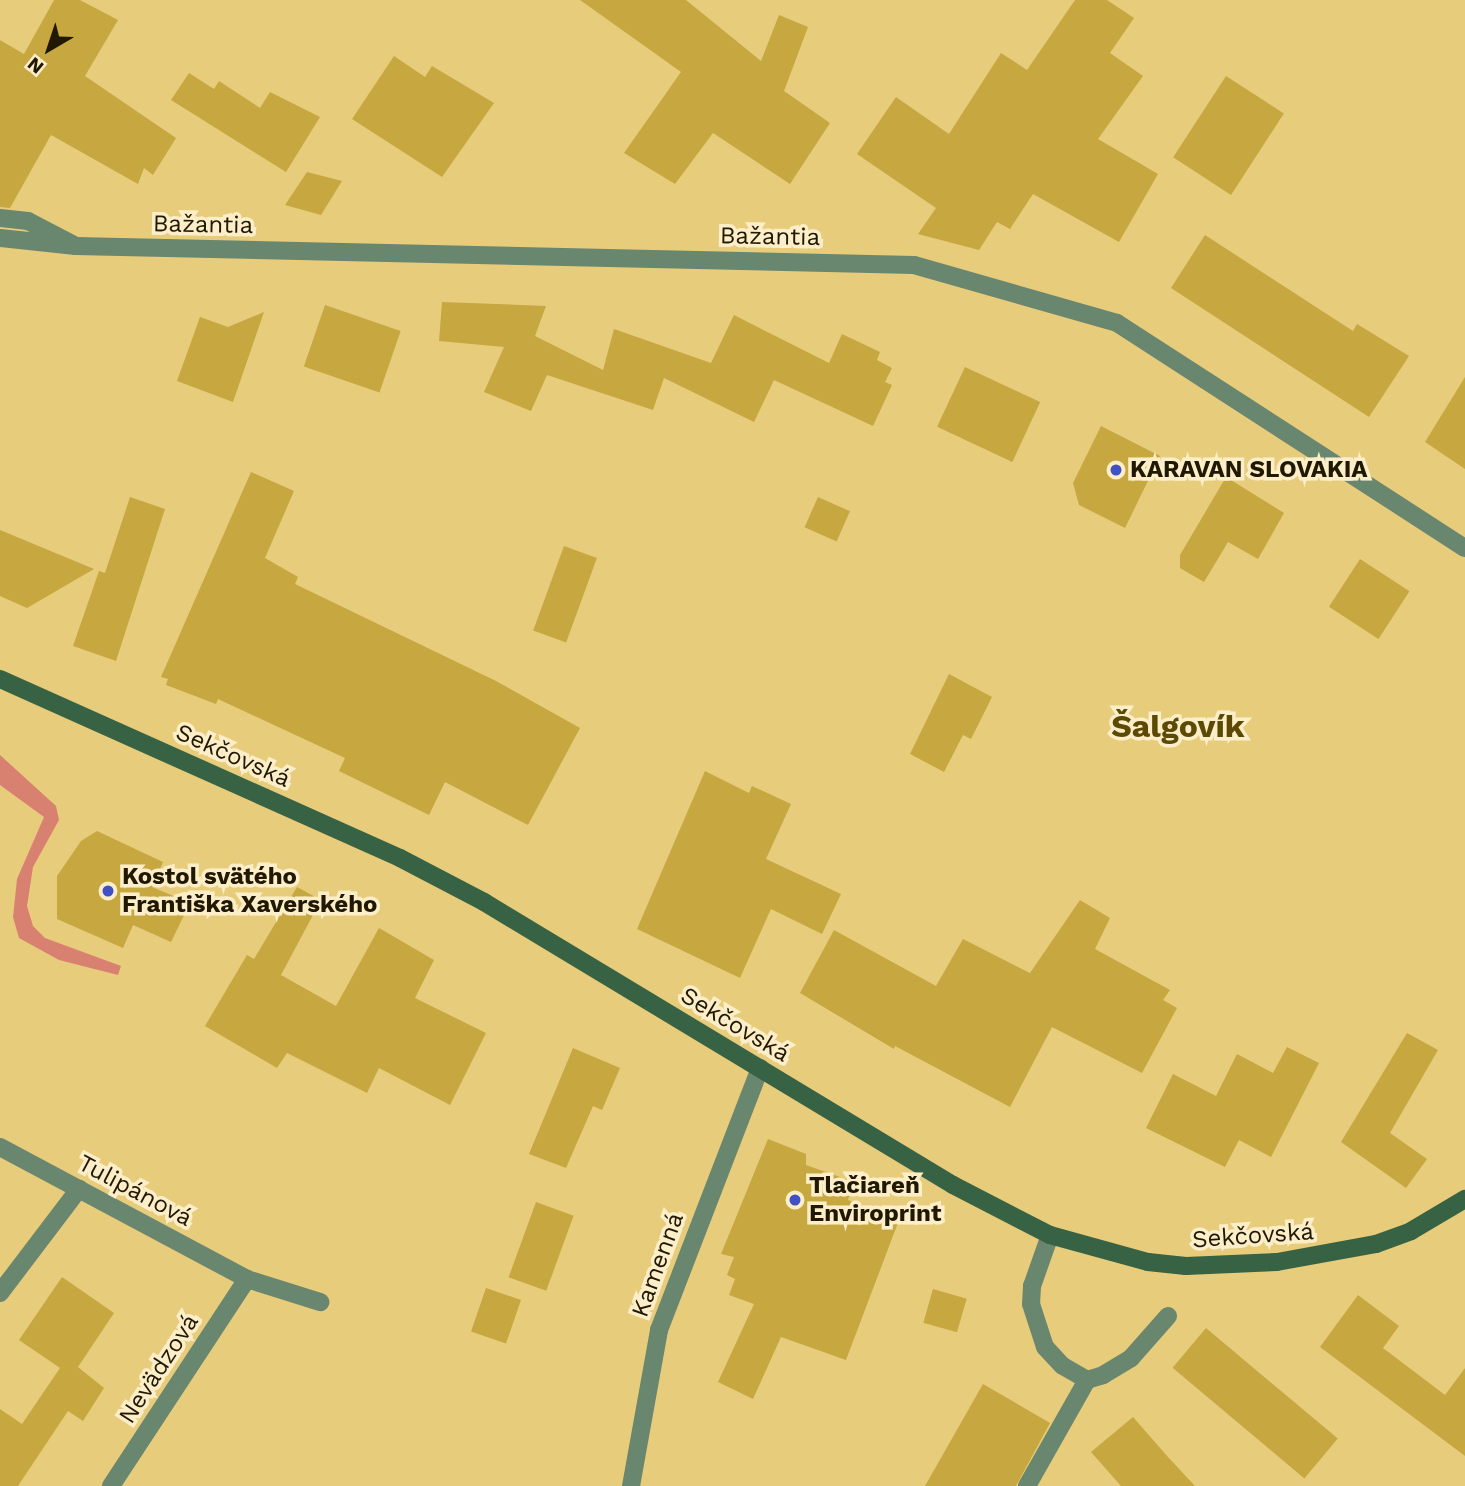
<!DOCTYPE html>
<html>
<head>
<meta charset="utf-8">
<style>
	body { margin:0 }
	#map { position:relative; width:1465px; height:1486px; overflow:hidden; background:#e7cc7c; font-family:"Work Sans",sans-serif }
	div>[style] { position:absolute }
	.green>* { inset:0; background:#d88171 }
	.building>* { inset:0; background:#c7a740; transform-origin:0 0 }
	.lane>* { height:18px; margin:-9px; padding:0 9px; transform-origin:9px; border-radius:9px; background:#69866f }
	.street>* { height:18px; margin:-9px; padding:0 9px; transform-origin:9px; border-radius:9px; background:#69866f }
	.secondary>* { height:18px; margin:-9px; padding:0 9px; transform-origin:9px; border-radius:9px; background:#376243 }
	.dots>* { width:19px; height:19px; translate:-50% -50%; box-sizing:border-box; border:4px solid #fceec8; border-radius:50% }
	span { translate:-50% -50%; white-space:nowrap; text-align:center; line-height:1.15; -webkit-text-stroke:7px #fceec8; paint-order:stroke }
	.street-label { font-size:24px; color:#201801 }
	.poi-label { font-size:24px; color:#201801; font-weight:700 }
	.left { translate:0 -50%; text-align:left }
	.district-label { font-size:32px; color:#5c4903; font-weight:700 }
	.north { position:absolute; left:14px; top:14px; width:70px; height:70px; -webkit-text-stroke:5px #fceec8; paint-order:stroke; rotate:219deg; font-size:19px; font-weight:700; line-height:28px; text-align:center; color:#201801 }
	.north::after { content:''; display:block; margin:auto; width:24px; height:32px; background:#201801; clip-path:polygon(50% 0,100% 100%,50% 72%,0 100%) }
</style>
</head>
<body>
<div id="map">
	<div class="green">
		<div style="clip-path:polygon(0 755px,56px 806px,59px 820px,33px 867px,27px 906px,33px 926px,45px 938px,121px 966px,118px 975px,59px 960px,19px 938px,13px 917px,17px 879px,44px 817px,0 785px)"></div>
	</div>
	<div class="building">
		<div style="clip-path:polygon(54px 0,80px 0,118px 20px,85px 76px,176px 138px,153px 175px,144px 168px,138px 184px,51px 135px,10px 208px,0 207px,0 40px,24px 54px)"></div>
		<div style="clip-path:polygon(580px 0,686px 0,761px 61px,779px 15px,808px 27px,784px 91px,830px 123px,790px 184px,713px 133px,675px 184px,624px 153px,681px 72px)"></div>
		<div style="clip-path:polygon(1075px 0,1107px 0,1134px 18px,1110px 53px,1143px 76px,1098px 139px,1158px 174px,1119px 242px,1033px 194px,1010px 229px,997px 222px,979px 250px,918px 234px,936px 208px,857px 154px,896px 97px,949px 134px,1001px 53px,1027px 70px)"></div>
		<div style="clip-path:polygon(394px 56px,425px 77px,432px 66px,494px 103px,442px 177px,352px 119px)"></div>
		<div style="clip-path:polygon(189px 73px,214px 89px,219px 81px,260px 108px,270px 92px,320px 117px,286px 172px,171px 100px)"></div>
		<div style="left:1226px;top:76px;width:69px;height:97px;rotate:33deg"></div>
		<div style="clip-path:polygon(307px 172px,342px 181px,321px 215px,285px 205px)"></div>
		<div style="clip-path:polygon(1205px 235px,1353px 331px,1357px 324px,1409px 356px,1369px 417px,1171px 288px)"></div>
		<div style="clip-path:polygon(442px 302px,546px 306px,535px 336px,603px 370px,614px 329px,711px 363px,734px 315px,829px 363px,842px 334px,880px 352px,877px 360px,892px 368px,885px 382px,892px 385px,873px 426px,774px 380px,754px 422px,664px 378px,653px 410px,547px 375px,531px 411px,484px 392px,504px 347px,439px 341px)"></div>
		<div style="left:325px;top:305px;width:80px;height:65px;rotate:19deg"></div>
		<div style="clip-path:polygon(264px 312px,233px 402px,177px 381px,200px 317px,228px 327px)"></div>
		<div style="left:965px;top:367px;width:83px;height:66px;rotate:25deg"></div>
		<div style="clip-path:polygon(1465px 377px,1465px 469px,1425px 442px)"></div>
		<div style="clip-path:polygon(1101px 426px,1160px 456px,1125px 528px,1079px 505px,1073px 483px)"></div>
		<div style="clip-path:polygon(251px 472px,294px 491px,265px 558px,298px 577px,295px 584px,496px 681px,580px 728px,528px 825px,445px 782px,429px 815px,339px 771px,345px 758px,218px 699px,216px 704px,166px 685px,168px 679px,161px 677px)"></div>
		<div style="clip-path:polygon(1226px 477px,1284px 513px,1258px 559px,1228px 542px,1204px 582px,1180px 568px,1180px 555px)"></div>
		<div style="clip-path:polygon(130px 497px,165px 509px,116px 661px,73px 646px,99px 571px,105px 573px)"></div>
		<div style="left:818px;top:497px;width:35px;height:33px;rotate:24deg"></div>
		<div style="clip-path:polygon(0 530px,94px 569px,27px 608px,0 596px)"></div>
		<div style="left:564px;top:546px;width:35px;height:90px;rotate:20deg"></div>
		<div style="left:1360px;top:559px;width:59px;height:57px;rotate:33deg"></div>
		<div style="clip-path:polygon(949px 674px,992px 697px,971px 739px,963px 735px,944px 772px,910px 754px)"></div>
		<div style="clip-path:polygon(705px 771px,749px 793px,752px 786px,791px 804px,766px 859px,841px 894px,822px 934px,771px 909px,740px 978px,637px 929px)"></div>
		<div style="clip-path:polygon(97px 831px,163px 862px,152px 887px,190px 903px,171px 942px,133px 925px,123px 948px,57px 919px,57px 876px,81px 841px)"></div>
		<div style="clip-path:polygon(297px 887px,321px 900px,281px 975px,336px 1006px,379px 928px,434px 960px,415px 998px,486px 1033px,450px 1105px,379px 1068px,367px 1093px,287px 1053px,277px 1068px,205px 1026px,247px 955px,254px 959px)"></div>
		<div style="clip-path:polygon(1080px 900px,1110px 918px,1095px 949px,1170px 990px,1163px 1000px,1177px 1008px,1142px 1073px,1052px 1027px,1010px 1107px,895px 1046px,894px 1049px,800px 993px,834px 930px,936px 986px,963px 939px,1030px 973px)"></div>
		<div style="clip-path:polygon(1407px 1033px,1438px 1050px,1390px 1133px,1427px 1159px,1406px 1188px,1341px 1142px)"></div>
		<div style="clip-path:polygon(1287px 1047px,1319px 1063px,1271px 1157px,1239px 1140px,1225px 1167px,1146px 1128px,1173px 1074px,1216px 1096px,1237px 1054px,1273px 1073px)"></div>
		<div style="clip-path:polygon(573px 1048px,620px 1068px,602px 1110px,593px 1106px,566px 1168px,529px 1154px)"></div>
		<div style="clip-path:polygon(768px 1139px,806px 1154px,806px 1165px,854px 1182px,848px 1200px,899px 1220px,846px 1360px,781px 1337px,753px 1399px,718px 1382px,754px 1304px,729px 1295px,735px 1279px,727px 1275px,734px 1257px,721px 1254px)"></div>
		<div style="left:536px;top:1202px;width:40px;height:80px;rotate:20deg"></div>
		<div style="clip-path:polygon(62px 1277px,114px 1313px,78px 1367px,104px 1388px,83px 1421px,68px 1411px,18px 1486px,0 1486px,0 1409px,22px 1424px,60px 1368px,19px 1340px)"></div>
		<div style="left:486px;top:1288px;width:37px;height:46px;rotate:19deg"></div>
		<div style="left:933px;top:1289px;width:35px;height:35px;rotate:16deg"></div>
		<div style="clip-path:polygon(1358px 1295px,1399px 1326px,1383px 1348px,1445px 1395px,1465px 1368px,1465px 1456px,1320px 1347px)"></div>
		<div style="left:1206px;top:1328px;width:172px;height:52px;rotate:40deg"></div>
		<div style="clip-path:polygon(983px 1384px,1050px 1423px,1016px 1486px,925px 1486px)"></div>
		<div style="clip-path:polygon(1133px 1417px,1168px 1457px,1195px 1486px,1121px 1486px,1091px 1452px)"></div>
	</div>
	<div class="lane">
		<div style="left:0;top:218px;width:28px;rotate:6deg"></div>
		<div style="left:28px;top:221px;width:54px;rotate:27.5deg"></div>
		<div style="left:1050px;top:1235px;width:54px;rotate:109.4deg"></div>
		<div style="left:1032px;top:1286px;width:18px;rotate:93deg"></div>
		<div style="left:1031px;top:1304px;width:45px;rotate:72deg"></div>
		<div style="left:1045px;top:1347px;width:26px;rotate:47deg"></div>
		<div style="left:1063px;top:1366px;width:28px;rotate:30deg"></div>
		<div style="left:1087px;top:1380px;width:17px;rotate:-17deg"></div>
		<div style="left:1103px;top:1375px;width:33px;rotate:-31deg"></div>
		<div style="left:1131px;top:1358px;width:56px;rotate:-48.6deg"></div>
		<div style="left:1027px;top:1486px;width:122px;rotate:-60.5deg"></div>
	</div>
	<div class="street">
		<div style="left:0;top:238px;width:76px;rotate:6deg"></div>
		<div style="left:76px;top:246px;width:838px;rotate:1.3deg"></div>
		<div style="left:914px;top:265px;width:211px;rotate:15.9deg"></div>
		<div style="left:1117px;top:323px;width:414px;rotate:32.9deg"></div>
		<div style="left:0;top:1147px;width:280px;rotate:28.1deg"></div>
		<div style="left:247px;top:1279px;width:77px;rotate:17.5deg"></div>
		<div style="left:0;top:1293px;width:131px;rotate:-52.8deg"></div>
		<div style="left:111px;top:1486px;width:248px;rotate:-56.7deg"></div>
		<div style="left:631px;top:1486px;width:158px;rotate:-79.8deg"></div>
		<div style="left:659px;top:1330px;width:281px;rotate:-68.9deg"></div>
	</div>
	<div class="secondary">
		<div style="left:0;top:679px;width:438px;rotate:24.1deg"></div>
		<div style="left:400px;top:858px;width:95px;rotate:27.6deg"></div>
		<div style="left:484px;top:902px;width:548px;rotate:31.11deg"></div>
		<div style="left:953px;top:1185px;width:109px;rotate:27.3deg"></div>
		<div style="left:1050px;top:1235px;width:102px;rotate:15.4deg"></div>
		<div style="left:1148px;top:1262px;width:38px;rotate:6deg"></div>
		<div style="left:1186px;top:1266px;width:91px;rotate:-2.5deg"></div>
		<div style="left:1277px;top:1262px;width:101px;rotate:-10.3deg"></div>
		<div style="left:1376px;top:1244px;width:37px;rotate:-20deg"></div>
		<div style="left:1411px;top:1231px;width:63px;rotate:-30.7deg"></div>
	</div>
	<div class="dots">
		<div style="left:1116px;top:470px;background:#3f51c4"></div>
		<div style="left:108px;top:891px;background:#3f51c4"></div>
		<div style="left:795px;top:1200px;background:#3f51c4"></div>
	</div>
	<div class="street-label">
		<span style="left:203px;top:225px;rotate:1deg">Bažantia</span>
		<span style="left:770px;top:237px;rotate:1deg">Bažantia</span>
		<span style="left:233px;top:756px;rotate:24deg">Sekčovská</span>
		<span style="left:735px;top:1025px;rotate:31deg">Sekčovská</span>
		<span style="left:135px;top:1191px;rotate:28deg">Tulipánová</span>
		<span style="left:1253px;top:1236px;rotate:-4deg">Sekčovská</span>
		<span style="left:658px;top:1265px;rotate:-70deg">Kamenná</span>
		<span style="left:159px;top:1369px;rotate:-57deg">Nevädzová</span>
	</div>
	<div class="poi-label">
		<span class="left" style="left:1130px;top:470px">KARAVAN SLOVAKIA</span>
		<span class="left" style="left:122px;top:891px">Kostol svätého<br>Františka Xaverského</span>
		<span class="left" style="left:809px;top:1200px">Tlačiareň<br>Enviroprint</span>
	</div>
	<div class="district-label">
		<span style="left:1178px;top:726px">Šalgovík</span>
	</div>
	<div class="north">N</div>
</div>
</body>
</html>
